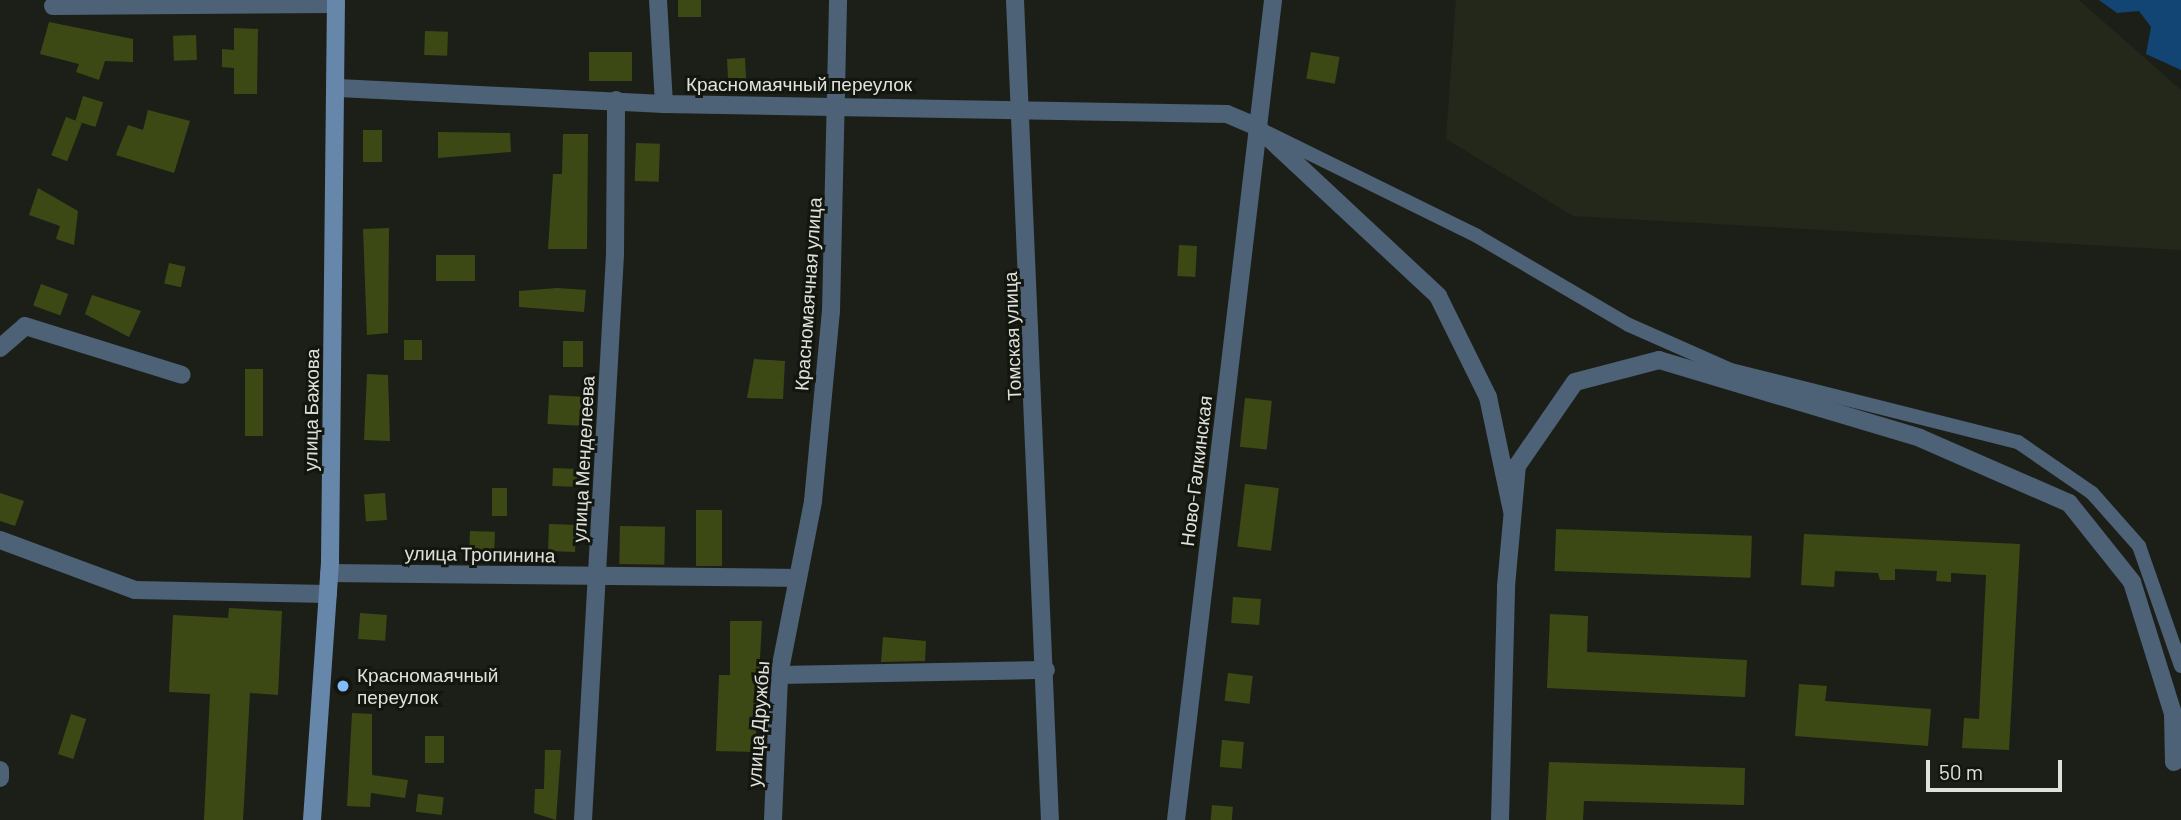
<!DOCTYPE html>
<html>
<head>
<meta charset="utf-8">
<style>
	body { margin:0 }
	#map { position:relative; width:2181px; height:820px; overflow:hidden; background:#1c1f17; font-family:Barlow,sans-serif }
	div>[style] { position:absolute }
	.built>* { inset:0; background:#24281a }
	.water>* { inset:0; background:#124573 }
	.building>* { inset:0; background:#3c4915; transform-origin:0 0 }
	.pedestrian>* { height:14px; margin:-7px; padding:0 7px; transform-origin:7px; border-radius:7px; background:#4d6177 }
	.minor>* { height:18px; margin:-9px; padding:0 9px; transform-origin:9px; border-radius:9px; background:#4d6177 }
	.secondary>* { height:18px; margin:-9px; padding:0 9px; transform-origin:9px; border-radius:9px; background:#6787aa }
	.dots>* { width:19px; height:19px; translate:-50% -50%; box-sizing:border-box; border:4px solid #13160e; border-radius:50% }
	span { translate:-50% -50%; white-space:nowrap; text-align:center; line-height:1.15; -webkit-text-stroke:6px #13160e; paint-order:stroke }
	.street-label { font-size:19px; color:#dfe1db }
	.poi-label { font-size:19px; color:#dfe1db }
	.left { translate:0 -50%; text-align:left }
	.scale { position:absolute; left:1926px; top:760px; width:136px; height:32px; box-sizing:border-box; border:4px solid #dfe1db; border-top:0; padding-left:9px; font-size:21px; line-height:24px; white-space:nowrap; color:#dfe1db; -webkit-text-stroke:5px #13160e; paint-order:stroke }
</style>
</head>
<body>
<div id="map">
	<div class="built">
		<div style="clip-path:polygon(1456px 0,2079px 0,2181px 90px,2181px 250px,1573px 216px,1446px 139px)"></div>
	</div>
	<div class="water">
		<div style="clip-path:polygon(2099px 0,2181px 0,2181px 70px,2146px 54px,2151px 27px,2139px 11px,2117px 13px)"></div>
	</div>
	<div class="building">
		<div style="left:678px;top:0;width:23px;height:17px"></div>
		<div style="clip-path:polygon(49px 22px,133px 39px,133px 62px,105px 61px,99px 80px,76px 72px,79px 64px,40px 54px)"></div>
		<div style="clip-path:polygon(234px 28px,258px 29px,257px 94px,234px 94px,234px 68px,222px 67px,222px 49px,234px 50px)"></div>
		<div style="left:425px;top:31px;width:23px;height:24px;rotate:2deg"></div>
		<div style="left:196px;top:35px;width:25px;height:23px;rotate:88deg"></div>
		<div style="left:589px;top:52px;width:43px;height:29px"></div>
		<div style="left:1311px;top:52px;width:29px;height:27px;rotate:10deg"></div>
		<div style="left:745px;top:58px;width:22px;height:18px;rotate:87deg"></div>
		<div style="left:83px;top:96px;width:21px;height:26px;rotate:17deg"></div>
		<div style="clip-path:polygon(148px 110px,190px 121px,174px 173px,116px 155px,128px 125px,143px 130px)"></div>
		<div style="left:66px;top:117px;width:17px;height:41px;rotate:21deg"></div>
		<div style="left:363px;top:130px;width:19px;height:32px"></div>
		<div style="clip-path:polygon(438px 132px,510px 133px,511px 152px,438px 158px)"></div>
		<div style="clip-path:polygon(563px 134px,588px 134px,587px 249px,548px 249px,553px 174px,562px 174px)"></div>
		<div style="left:636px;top:143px;width:24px;height:38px;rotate:2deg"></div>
		<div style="clip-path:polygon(38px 188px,78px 211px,74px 245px,56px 239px,60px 226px,29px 215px)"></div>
		<div style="clip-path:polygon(389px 228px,388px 333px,367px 335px,363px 229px)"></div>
		<div style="left:1179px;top:245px;width:18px;height:31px;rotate:3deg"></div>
		<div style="left:475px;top:255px;width:26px;height:39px;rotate:90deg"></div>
		<div style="left:169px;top:263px;width:17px;height:21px;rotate:13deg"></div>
		<div style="left:41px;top:284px;width:29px;height:23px;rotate:20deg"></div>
		<div style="clip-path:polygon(557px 288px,586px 290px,584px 312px,519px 307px,519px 291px)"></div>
		<div style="clip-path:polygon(92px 295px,141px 311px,129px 337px,85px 314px)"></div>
		<div style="left:404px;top:340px;width:18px;height:20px"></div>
		<div style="left:563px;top:341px;width:20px;height:26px"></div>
		<div style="clip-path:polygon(754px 359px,785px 361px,783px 399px,747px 398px)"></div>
		<div style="left:245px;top:369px;width:18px;height:67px"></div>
		<div style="clip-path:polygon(367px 374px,388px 375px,390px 441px,364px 440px)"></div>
		<div style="left:549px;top:395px;width:33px;height:29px;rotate:3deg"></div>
		<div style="left:1245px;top:398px;width:27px;height:49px;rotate:6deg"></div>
		<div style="left:553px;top:468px;width:27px;height:18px;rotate:2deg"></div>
		<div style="left:1245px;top:484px;width:34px;height:63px;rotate:7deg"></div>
		<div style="left:492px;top:488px;width:15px;height:28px"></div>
		<div style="clip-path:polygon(0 493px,24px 501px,15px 526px,0 521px)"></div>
		<div style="left:385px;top:493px;width:27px;height:21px;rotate:86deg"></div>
		<div style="left:696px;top:510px;width:26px;height:56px"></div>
		<div style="left:549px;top:524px;width:27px;height:27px;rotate:2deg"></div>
		<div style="left:620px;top:526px;width:45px;height:38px;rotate:1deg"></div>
		<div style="left:1556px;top:529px;width:196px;height:42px;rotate:2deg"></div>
		<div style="left:470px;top:531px;width:25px;height:20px;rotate:2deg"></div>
		<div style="clip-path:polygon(1804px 534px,2020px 544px,2009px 750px,1962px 748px,1964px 718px,1979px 719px,1986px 575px,1951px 573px,1951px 582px,1936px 581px,1937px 571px,1895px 569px,1895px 580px,1880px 580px,1878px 573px,1835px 571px,1834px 587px,1801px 585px)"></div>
		<div style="left:1233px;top:597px;width:28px;height:26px;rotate:4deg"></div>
		<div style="clip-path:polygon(229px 608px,282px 611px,278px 695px,250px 693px,243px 820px,204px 820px,210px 694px,169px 692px,173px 615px,228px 618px)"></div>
		<div style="left:360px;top:613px;width:27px;height:26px;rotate:4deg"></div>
		<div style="clip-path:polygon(1550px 614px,1588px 616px,1587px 652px,1747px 660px,1745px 697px,1547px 688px)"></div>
		<div style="clip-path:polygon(730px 621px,762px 621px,755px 752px,716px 751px,719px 675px,730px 675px)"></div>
		<div style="clip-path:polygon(883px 637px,926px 641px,925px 661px,881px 662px)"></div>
		<div style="left:1228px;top:673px;width:25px;height:28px;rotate:7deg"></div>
		<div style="clip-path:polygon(1799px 684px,1827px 686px,1825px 701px,1931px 709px,1928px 746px,1795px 736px)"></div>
		<div style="clip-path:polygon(352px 713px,372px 714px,372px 775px,408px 780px,405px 798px,371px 793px,370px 807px,347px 806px)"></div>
		<div style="left:71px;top:714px;width:16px;height:42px;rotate:18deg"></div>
		<div style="left:425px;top:736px;width:19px;height:27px"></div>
		<div style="left:1222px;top:740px;width:22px;height:27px;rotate:5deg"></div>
		<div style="clip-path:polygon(545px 750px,561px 750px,556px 820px,534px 813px,535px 789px,544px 789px)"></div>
		<div style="clip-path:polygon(1549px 762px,1745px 768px,1744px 805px,1584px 801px,1583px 820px,1546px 820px)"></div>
		<div style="left:418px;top:794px;width:26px;height:18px;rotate:7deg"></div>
		<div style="left:1212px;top:805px;width:21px;height:15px;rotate:5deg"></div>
	</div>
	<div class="pedestrian">
		<div style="left:1268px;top:133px;width:233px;rotate:26.2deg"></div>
		<div style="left:1477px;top:236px;width:176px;rotate:30.4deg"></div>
		<div style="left:1629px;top:325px;width:111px;rotate:23.8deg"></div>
		<div style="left:1731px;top:370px;width:296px;rotate:14.1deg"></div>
		<div style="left:2018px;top:442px;width:90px;rotate:34.6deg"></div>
		<div style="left:2092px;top:493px;width:71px;rotate:48.4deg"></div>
		<div style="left:2139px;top:546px;width:127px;rotate:70.7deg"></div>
	</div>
	<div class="minor">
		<div style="left:658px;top:0;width:104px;rotate:86.7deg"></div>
		<div style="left:1015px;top:0;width:821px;rotate:87.56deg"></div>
		<div style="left:53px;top:6px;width:283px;rotate:-0.4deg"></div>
		<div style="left:338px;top:88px;width:326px;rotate:2.8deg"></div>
		<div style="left:664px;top:104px;width:563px;rotate:1.02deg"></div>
		<div style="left:1227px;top:114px;width:33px;rotate:23deg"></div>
		<div style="left:1257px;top:127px;width:248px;rotate:43deg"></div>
		<div style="left:1438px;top:296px;width:113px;rotate:63.7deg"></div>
		<div style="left:1488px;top:397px;width:116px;rotate:78.1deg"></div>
		<div style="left:0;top:348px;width:33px;rotate:-41deg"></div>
		<div style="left:25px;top:326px;width:164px;rotate:17.3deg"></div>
		<div style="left:0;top:540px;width:144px;rotate:20.3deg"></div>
		<div style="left:135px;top:590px;width:193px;rotate:1.2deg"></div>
		<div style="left:329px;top:573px;width:469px;rotate:0.6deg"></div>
		<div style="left:779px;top:675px;width:267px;rotate:-1.1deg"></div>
		<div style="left:0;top:770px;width:8px;rotate:90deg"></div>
		<div style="left:583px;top:820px;width:567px;rotate:-86.76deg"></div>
		<div style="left:615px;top:254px;width:154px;rotate:-89.6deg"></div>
		<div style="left:773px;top:820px;width:145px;rotate:-87.6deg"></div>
		<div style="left:779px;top:675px;width:177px;rotate:-78.9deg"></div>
		<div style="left:813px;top:501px;width:191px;rotate:-84.6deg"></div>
		<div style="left:831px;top:311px;width:311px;rotate:-88.7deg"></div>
		<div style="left:1176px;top:820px;width:826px;rotate:-83.25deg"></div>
		<div style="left:1500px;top:820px;width:234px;rotate:-88.5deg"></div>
		<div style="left:1506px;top:586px;width:121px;rotate:-84.8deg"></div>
		<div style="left:1517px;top:466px;width:102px;rotate:-55.4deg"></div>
		<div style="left:1575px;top:382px;width:87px;rotate:-14.7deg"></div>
		<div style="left:1659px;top:360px;width:272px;rotate:16.6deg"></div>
		<div style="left:1920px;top:438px;width:163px;rotate:23.6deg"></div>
		<div style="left:2069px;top:503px;width:101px;rotate:51.4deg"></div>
		<div style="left:2132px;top:582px;width:138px;rotate:72.7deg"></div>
		<div style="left:2173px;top:714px;width:48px;rotate:88.8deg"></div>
	</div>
	<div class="secondary">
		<div style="left:312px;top:820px;width:260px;rotate:-86deg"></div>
		<div style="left:330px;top:561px;width:561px;rotate:-89.39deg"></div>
	</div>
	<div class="dots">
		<div style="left:343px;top:686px;background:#82bcfa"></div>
	</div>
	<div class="street-label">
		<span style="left:799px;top:84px">Красномаячный переулок</span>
		<span style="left:808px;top:294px;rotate:-86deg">Красномаячная улица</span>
		<span style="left:1012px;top:336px;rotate:-92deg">Томская улица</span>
		<span style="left:311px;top:410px;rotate:-89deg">улица Бажова</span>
		<span style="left:583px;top:459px;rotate:-87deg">улица Менделеева</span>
		<span style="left:1196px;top:471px;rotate:-83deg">Ново-Галкинская</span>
		<span style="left:480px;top:554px;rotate:1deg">улица Тропинина</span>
		<span style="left:758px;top:724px;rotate:-86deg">улица Дружбы</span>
	</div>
	<div class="poi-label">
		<span class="left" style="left:357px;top:686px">Красномаячный<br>переулок</span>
	</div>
	<div class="scale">50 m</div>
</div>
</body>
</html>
